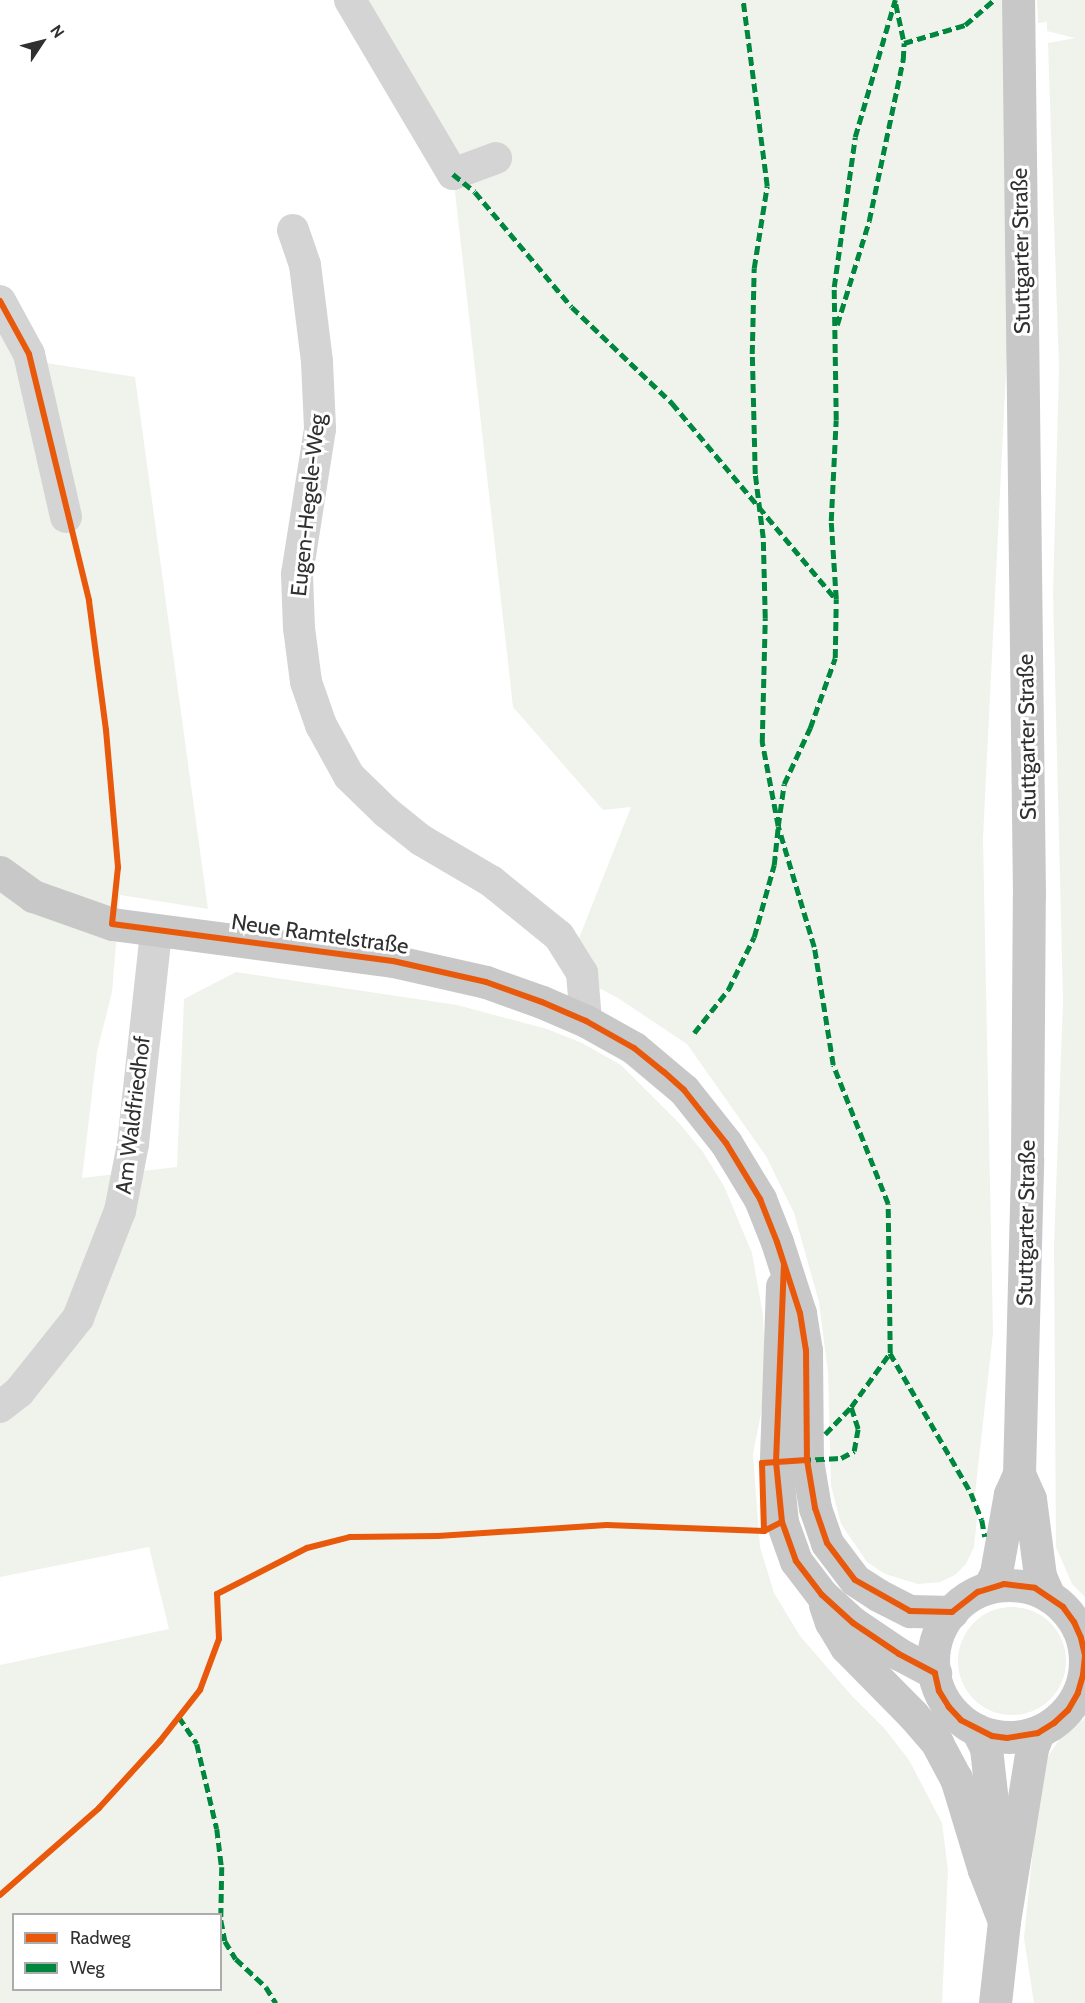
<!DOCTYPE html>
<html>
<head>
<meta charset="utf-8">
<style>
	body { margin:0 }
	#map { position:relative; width:1085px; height:2003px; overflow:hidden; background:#fff; font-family:Cabin,sans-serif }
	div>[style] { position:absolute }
	.green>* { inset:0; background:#f0f3ec }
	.round { border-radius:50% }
	.minor>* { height:32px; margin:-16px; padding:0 16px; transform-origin:16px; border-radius:16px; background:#d4d4d4 }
	.major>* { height:33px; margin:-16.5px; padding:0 16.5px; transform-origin:16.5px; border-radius:16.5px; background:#c8c8c8 }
	.major>.ring { margin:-16.5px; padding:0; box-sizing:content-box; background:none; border:33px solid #c8c8c8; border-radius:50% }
	.quiet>* { height:4.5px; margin-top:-2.25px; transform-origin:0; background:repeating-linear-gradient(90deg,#00873e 0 9px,transparent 0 13.5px) }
	.cycleway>* { height:6px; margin:-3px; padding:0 3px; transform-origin:3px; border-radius:3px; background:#e8590c }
	span { translate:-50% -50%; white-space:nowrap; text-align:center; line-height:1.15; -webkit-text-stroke:6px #fff; paint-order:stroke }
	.street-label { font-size:22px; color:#303030 }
	.legend { position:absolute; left:12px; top:1913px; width:210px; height:78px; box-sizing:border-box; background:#fff; border:2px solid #acacac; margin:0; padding:8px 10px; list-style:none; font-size:18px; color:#303030 }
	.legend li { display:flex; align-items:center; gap:12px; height:30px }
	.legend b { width:30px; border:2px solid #acacac }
	.north { position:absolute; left:12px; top:12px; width:60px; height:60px; -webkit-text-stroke:4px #fff; paint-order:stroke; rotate:55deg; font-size:16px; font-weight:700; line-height:24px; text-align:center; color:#303030 }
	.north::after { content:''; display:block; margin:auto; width:21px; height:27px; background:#303030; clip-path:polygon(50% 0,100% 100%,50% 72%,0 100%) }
</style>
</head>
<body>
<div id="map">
	<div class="green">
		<div style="clip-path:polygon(350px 0,1017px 0,1012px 250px,983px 838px,993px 1333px,975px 1494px,977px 1519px,974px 1547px,966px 1564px,955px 1575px,940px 1582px,918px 1584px,885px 1574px,867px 1562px,841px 1524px,831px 1486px,828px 1373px,819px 1302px,794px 1213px,766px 1156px,687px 1044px,618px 998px,566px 971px,631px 807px,603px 810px,513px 707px,453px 174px)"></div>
		<div style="clip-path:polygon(1037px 0,1085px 0,1085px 1597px,1072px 1584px,1056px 1547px,1054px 1246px,1063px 1001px,1053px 594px,1059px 369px,1048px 43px,1075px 38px,1047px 31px,1047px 22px,1038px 23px)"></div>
		<div style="clip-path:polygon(evenodd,0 326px,21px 359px,135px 377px,208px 909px,120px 895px,112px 992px,97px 1052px,82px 1178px,177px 1167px,184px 999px,236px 972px,457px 1005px,547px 1029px,582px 1043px,621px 1065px,680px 1124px,703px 1152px,724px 1186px,752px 1253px,763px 1315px,766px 1388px,753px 1454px,760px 1547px,774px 1593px,800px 1636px,852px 1696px,884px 1728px,909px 1760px,942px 1823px,948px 1870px,942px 2003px,0 2003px,0 1665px,169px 1629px,149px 1547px,0 1577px,0 326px,14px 1914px,220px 1914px,220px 1990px,14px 1990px,14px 1914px)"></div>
		<div class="round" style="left:958px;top:1607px;width:108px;height:108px"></div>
		<div style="clip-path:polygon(1085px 1718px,1085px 2003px,1034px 2003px,1024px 1938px,1039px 1789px,1048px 1756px,1061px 1737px)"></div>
	</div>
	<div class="minor">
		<div style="left:350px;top:0;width:202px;rotate:59.4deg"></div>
		<div style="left:453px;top:174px;width:46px;rotate:-20.4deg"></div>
		<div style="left:293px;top:230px;width:37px;rotate:71deg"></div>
		<div style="left:305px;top:265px;width:98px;rotate:82.9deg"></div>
		<div style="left:317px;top:362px;width:67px;rotate:87.4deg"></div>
		<div style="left:320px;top:429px;width:147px;rotate:99deg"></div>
		<div style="left:297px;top:574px;width:54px;rotate:87.9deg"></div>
		<div style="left:299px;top:628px;width:54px;rotate:82.6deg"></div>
		<div style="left:306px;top:682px;width:46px;rotate:70.8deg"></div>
		<div style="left:321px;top:725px;width:58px;rotate:61.2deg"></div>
		<div style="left:349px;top:776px;width:52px;rotate:44.2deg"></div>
		<div style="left:386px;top:812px;width:45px;rotate:38.7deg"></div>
		<div style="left:421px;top:840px;width:81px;rotate:30.4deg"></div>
		<div style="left:491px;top:881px;width:87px;rotate:39deg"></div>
		<div style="left:559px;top:936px;width:44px;rotate:58.1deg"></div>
		<div style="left:582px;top:973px;width:48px;rotate:85.2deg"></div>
		<div style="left:0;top:301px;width:60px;rotate:61.3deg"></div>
		<div style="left:29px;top:354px;width:167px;rotate:77.2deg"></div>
		<div style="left:0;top:1407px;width:24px;rotate:-38deg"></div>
		<div style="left:19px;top:1392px;width:95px;rotate:-51.4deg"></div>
		<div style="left:78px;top:1318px;width:115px;rotate:-68.6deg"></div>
		<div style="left:120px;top:1211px;width:68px;rotate:-79deg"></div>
		<div style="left:133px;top:1144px;width:214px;rotate:-83.8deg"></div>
	</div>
	<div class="major">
		<div style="left:0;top:872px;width:41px;rotate:36deg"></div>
		<div style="left:33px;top:896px;width:84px;rotate:19.5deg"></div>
		<div style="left:112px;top:924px;width:283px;rotate:7.5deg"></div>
		<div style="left:393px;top:961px;width:95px;rotate:12.7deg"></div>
		<div style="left:486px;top:982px;width:59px;rotate:19.7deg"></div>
		<div style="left:542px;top:1002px;width:48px;rotate:23.4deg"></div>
		<div style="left:586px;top:1021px;width:55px;rotate:29.4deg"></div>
		<div style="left:634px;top:1048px;width:65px;rotate:40deg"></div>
		<div style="left:684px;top:1090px;width:68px;rotate:51.6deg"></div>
		<div style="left:726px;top:1143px;width:66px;rotate:58.7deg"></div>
		<div style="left:760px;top:1199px;width:46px;rotate:68.4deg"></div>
		<div style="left:777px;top:1242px;width:75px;rotate:72.1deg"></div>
		<div style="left:800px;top:1313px;width:37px;rotate:81deg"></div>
		<div style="left:806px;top:1350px;width:110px;rotate:89.5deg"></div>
		<div style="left:807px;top:1460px;width:49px;rotate:80.5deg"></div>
		<div style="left:815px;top:1508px;width:37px;rotate:71deg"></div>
		<div style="left:827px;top:1543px;width:46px;rotate:52.9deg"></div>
		<div style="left:855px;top:1580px;width:27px;rotate:33deg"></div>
		<div style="left:878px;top:1595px;width:36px;rotate:27deg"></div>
		<div style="left:910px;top:1611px;width:42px;rotate:1.4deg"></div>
		<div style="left:782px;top:1286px;width:176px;rotate:92deg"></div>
		<div style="left:776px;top:1462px;width:60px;rotate:84.3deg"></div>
		<div style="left:782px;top:1522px;width:41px;rotate:70.3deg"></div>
		<div style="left:796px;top:1561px;width:43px;rotate:52.6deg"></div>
		<div style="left:822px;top:1595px;width:42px;rotate:42.1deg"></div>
		<div style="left:853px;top:1623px;width:55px;rotate:34deg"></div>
		<div style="left:899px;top:1654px;width:41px;rotate:27.8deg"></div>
		<div style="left:1019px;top:1474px;width:27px;rotate:66deg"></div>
		<div style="left:1030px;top:1499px;width:78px;rotate:82.6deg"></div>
		<div style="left:1040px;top:1576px;width:22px;rotate:66deg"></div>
		<div class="ring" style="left:933px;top:1585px;width:119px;height:119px"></div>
		<div style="left:989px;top:1587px;width:16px;rotate:-63deg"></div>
		<div style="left:996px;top:1573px;width:80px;rotate:-80deg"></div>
		<div style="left:1010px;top:1494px;width:22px;rotate:-66deg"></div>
		<div style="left:1019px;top:1474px;width:315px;rotate:-88.5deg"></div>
		<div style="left:1027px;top:1159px;width:264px;rotate:-89.6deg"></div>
		<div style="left:1029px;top:895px;width:895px;rotate:-90.7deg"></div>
		<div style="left:825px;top:1605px;width:18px;rotate:71deg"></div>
		<div style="left:831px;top:1622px;width:29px;rotate:59deg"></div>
		<div style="left:846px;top:1647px;width:95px;rotate:45.4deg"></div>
		<div style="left:913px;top:1715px;width:37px;rotate:49deg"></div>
		<div style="left:937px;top:1743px;width:40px;rotate:62deg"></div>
		<div style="left:956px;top:1778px;width:96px;rotate:73.1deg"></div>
		<div style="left:984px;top:1870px;width:55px;rotate:68.6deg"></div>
		<div style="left:977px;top:1730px;width:20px;rotate:63deg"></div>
		<div style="left:986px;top:1748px;width:127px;rotate:83.7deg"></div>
		<div style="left:995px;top:2003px;width:82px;rotate:-83.7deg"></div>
		<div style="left:1004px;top:1921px;width:175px;rotate:-80.8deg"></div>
		<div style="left:1032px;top:1748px;width:16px;rotate:-68deg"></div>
	</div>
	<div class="quiet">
		<div style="left:896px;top:4px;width:40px;rotate:78deg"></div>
		<div style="left:904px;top:43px;width:64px;rotate:-16.4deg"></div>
		<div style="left:965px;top:25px;width:38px;rotate:-41deg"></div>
		<div style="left:453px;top:174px;width:28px;rotate:39deg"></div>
		<div style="left:475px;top:192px;width:150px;rotate:49.9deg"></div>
		<div style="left:572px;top:307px;width:139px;rotate:43.8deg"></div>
		<div style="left:672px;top:403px;width:256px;rotate:50.1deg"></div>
		<div style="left:837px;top:325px;width:109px;rotate:-72.9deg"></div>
		<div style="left:869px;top:221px;width:165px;rotate:-78.1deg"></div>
		<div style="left:903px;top:60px;width:17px;rotate:-87deg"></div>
		<div style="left:694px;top:1033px;width:55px;rotate:-51.7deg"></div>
		<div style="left:728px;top:990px;width:59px;rotate:-63.9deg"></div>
		<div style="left:754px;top:937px;width:75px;rotate:-74.5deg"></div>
		<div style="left:774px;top:865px;width:39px;rotate:-84deg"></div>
		<div style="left:778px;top:826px;width:86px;rotate:-100.8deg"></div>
		<div style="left:762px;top:742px;width:124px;rotate:-88.6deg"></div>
		<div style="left:765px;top:618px;width:80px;rotate:-91.4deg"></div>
		<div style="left:763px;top:538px;width:64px;rotate:-97.1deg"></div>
		<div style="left:755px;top:474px;width:120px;rotate:-91.4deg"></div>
		<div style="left:752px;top:354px;width:86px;rotate:-88.7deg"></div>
		<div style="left:754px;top:268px;width:83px;rotate:-81deg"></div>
		<div style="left:767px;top:186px;width:188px;rotate:-97.4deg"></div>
		<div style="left:890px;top:1353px;width:162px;rotate:59.9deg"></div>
		<div style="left:971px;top:1493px;width:29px;rotate:68deg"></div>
		<div style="left:982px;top:1520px;width:17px;rotate:80deg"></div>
		<div style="left:825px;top:1434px;width:37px;rotate:-46deg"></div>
		<div style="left:802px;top:1460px;width:39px;rotate:-3deg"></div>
		<div style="left:841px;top:1458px;width:15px;rotate:-28deg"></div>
		<div style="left:854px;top:1451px;width:22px;rotate:-80deg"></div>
		<div style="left:858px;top:1429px;width:23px;rotate:-108deg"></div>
		<div style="left:851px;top:1407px;width:67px;rotate:-54.2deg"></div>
		<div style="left:890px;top:1353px;width:149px;rotate:-90.8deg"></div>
		<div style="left:888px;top:1204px;width:149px;rotate:-111.6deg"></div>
		<div style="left:833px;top:1065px;width:120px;rotate:-99.1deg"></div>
		<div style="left:814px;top:947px;width:126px;rotate:-106.6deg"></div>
		<div style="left:778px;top:826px;width:42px;rotate:-81.9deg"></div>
		<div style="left:784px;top:784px;width:62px;rotate:-65.1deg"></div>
		<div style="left:810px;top:728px;width:74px;rotate:-70.3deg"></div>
		<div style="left:835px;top:658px;width:59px;rotate:-89deg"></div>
		<div style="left:836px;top:599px;width:78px;rotate:-93.7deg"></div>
		<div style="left:831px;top:521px;width:101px;rotate:-87.2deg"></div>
		<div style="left:836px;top:420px;width:133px;rotate:-90.9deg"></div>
		<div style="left:834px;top:287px;width:151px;rotate:-82deg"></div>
		<div style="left:855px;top:137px;width:143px;rotate:-73.7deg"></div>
		<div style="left:179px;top:1717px;width:32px;rotate:56deg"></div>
		<div style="left:197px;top:1744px;width:87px;rotate:76.8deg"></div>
		<div style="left:217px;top:1829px;width:38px;rotate:83deg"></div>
		<div style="left:222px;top:1867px;width:53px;rotate:91.1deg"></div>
		<div style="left:221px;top:1920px;width:21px;rotate:79deg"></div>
		<div style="left:225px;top:1941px;width:21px;rotate:59deg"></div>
		<div style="left:236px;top:1959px;width:41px;rotate:43deg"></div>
		<div style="left:266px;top:1987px;width:19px;rotate:58deg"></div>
	</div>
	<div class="cycleway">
		<div style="left:0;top:301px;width:60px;rotate:61.3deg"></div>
		<div style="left:29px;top:354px;width:254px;rotate:76.3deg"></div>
		<div style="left:89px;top:601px;width:130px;rotate:82.5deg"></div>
		<div style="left:106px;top:730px;width:138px;rotate:85deg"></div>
		<div style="left:118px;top:867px;width:57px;rotate:96deg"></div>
		<div style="left:112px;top:924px;width:283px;rotate:7.5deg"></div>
		<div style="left:393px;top:961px;width:95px;rotate:12.7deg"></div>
		<div style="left:486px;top:982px;width:59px;rotate:19.7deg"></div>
		<div style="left:542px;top:1002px;width:48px;rotate:23.4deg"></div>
		<div style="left:586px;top:1021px;width:55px;rotate:29.4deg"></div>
		<div style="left:634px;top:1048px;width:38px;rotate:39deg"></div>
		<div style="left:664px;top:1072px;width:27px;rotate:42deg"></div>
		<div style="left:684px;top:1090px;width:68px;rotate:51.6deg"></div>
		<div style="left:726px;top:1143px;width:66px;rotate:58.7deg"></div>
		<div style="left:760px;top:1199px;width:46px;rotate:68.4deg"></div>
		<div style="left:777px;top:1242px;width:75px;rotate:72.1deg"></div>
		<div style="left:800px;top:1313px;width:37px;rotate:81deg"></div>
		<div style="left:806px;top:1350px;width:110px;rotate:89.5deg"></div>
		<div style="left:807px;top:1460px;width:49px;rotate:80.5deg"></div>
		<div style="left:815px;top:1508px;width:37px;rotate:71deg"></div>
		<div style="left:827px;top:1543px;width:46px;rotate:52.9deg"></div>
		<div style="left:855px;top:1580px;width:63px;rotate:29.4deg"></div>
		<div style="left:910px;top:1611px;width:42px;rotate:1.4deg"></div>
		<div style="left:952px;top:1612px;width:33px;rotate:-38deg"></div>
		<div style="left:978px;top:1592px;width:27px;rotate:-17deg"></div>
		<div style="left:1004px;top:1584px;width:31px;rotate:7deg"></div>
		<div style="left:1035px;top:1588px;width:34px;rotate:34deg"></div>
		<div style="left:1063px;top:1607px;width:19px;rotate:54deg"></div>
		<div style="left:1074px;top:1622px;width:17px;rotate:66deg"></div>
		<div style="left:1081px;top:1638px;width:18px;rotate:77deg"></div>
		<div style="left:1085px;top:1656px;width:19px;rotate:96deg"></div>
		<div style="left:1083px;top:1675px;width:19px;rotate:106deg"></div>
		<div style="left:1078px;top:1693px;width:20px;rotate:120deg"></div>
		<div style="left:1068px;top:1710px;width:19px;rotate:137deg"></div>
		<div style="left:1054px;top:1723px;width:19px;rotate:148deg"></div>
		<div style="left:1038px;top:1733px;width:31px;rotate:171deg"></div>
		<div style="left:1007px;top:1738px;width:15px;rotate:-172deg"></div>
		<div style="left:992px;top:1736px;width:35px;rotate:-153deg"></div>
		<div style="left:961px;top:1720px;width:18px;rotate:-133deg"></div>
		<div style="left:949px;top:1707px;width:19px;rotate:-122deg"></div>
		<div style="left:939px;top:1691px;width:18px;rotate:-103deg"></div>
		<div style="left:935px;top:1673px;width:41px;rotate:-152.2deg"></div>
		<div style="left:899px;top:1654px;width:55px;rotate:-146deg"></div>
		<div style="left:853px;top:1623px;width:42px;rotate:-137.9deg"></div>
		<div style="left:822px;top:1595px;width:43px;rotate:-127.4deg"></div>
		<div style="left:796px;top:1561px;width:41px;rotate:-109.7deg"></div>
		<div style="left:782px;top:1522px;width:60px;rotate:-95.7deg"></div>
		<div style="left:776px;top:1462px;width:196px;rotate:-87.7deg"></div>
		<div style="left:764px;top:1531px;width:68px;rotate:-91.7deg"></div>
		<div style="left:762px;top:1463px;width:45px;rotate:-3.8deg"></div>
		<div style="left:0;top:1895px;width:132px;rotate:-41.3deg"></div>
		<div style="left:99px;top:1808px;width:91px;rotate:-47.7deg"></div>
		<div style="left:160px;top:1741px;width:65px;rotate:-51.9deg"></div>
		<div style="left:200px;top:1690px;width:54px;rotate:-69.6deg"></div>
		<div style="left:219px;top:1639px;width:45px;rotate:-92.5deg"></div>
		<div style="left:217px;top:1594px;width:101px;rotate:-27.1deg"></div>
		<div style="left:307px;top:1548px;width:44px;rotate:-14.3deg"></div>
		<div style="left:350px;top:1537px;width:88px;rotate:-0.7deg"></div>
		<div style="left:438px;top:1536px;width:169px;rotate:-3.7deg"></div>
		<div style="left:607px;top:1525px;width:157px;rotate:2.2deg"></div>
		<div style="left:764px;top:1531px;width:20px;rotate:-27deg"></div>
	</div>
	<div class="street-label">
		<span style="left:1021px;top:251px;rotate:-91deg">Stuttgarter Straße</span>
		<span style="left:308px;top:505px;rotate:-84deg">Eugen-Hegele-Weg</span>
		<span style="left:1027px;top:737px;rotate:-91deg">Stuttgarter Straße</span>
		<span style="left:320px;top:934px;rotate:8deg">Neue Ramtelstraße</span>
		<span style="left:133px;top:1115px;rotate:-83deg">Am Waldfriedhof</span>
		<span style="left:1026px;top:1223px;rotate:-89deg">Stuttgarter Straße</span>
	</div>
	<ul class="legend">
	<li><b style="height:8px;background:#e8590c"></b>Radweg</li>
	<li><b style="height:8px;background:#00873e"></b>Weg</li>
	</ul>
	<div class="north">N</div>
</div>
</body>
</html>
